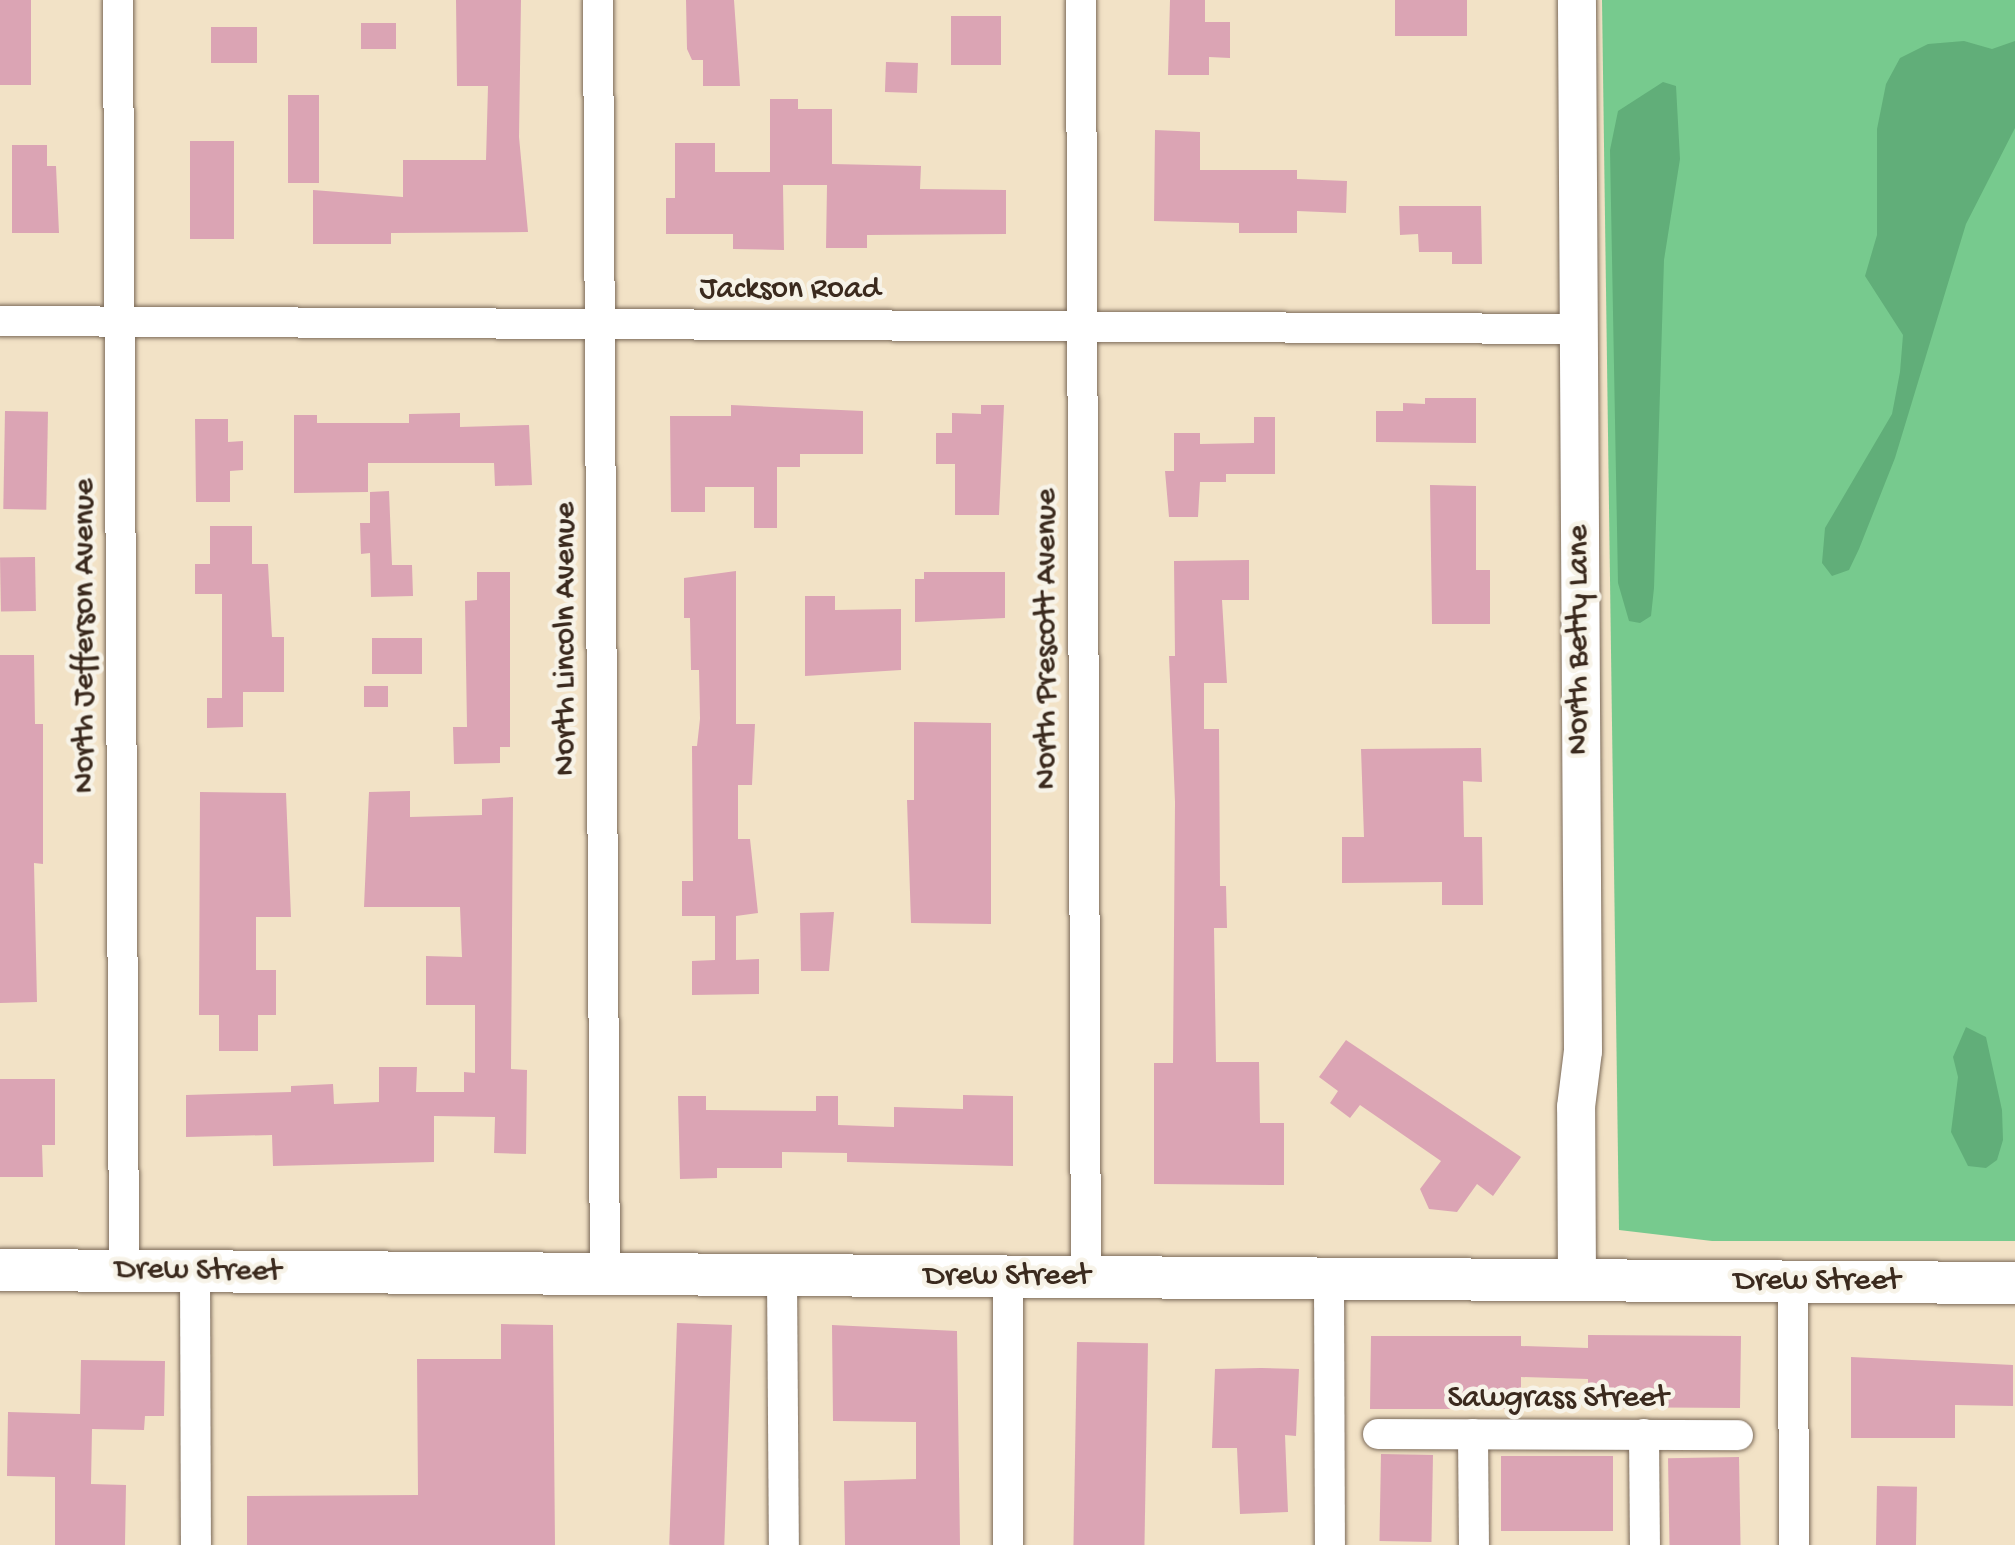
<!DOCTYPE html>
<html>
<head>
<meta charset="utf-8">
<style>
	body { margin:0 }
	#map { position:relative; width:2015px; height:1545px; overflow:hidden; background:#f2e2c6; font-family:"Gochi Hand",sans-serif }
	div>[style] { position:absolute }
	.green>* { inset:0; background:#77ca8e }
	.forest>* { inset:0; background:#61ae79 }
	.building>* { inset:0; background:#dba4b4; transform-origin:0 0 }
	.roads { filter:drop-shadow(0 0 2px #7b6a59) drop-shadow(0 0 2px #7b6a59) }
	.minor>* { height:30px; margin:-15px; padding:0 15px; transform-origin:15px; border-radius:15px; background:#fff }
	.tertiary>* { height:38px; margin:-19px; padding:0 19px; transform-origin:19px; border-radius:19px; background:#fff }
	.secondary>* { height:42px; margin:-21px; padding:0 21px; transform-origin:21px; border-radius:21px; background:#fff }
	span { translate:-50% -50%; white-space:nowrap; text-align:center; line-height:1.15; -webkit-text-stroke:9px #f7f3e8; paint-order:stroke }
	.street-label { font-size:32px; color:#3b2a1e }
</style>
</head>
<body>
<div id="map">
	<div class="green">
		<div style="clip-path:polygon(1602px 0,2015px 0,2015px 1241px,1712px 1241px,1619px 1230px)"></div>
	</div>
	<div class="forest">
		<div style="clip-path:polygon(1964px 41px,1992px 49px,2015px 41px,2015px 128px,1966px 224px,1895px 458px,1859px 549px,1849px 570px,1832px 576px,1822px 563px,1825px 528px,1892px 414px,1900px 372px,1903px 335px,1865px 276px,1877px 235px,1877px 129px,1886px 84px,1900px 58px,1928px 44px)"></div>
		<div style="clip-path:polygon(1663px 82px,1676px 86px,1680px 159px,1664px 260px,1654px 588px,1651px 616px,1640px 623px,1629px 621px,1618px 583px,1610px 150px,1618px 111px)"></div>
		<div style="clip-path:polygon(1966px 1027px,1986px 1037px,2002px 1110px,2003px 1140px,1997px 1160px,1986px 1168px,1968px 1166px,1951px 1132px,1958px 1077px,1953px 1057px)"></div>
	</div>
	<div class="building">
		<div style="left:0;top:0;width:31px;height:85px"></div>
		<div style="clip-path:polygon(456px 0,521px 0,519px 137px,528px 232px,391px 233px,391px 244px,313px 244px,313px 190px,403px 197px,403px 160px,486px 160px,488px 86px,457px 86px)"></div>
		<div style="clip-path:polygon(686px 0,734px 0,740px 86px,703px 86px,703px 60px,692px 60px,687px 49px)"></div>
		<div style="clip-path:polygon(1170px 0,1205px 0,1205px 22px,1230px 22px,1230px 58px,1209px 57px,1209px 75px,1168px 75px)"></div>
		<div style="left:1395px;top:0;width:72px;height:36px"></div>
		<div style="left:951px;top:16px;width:50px;height:49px"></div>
		<div style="left:361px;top:23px;width:35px;height:26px"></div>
		<div style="left:211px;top:27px;width:46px;height:36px"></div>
		<div style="left:886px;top:62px;width:32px;height:30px;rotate:2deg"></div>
		<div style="left:288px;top:95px;width:31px;height:88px"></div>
		<div style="clip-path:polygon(770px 99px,798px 99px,798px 109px,832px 109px,832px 164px,921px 166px,920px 189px,1006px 190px,1006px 234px,867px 235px,867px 248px,826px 248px,827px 185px,783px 185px,784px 250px,733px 249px,733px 234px,666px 234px,666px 198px,675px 198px,675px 143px,715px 143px,715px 172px,770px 172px)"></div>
		<div style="clip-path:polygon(1155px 130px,1200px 132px,1200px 170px,1297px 170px,1297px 179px,1347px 181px,1346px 213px,1297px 211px,1297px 233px,1239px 233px,1239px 223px,1154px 221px)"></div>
		<div style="left:190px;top:141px;width:44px;height:98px"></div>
		<div style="clip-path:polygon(12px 145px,47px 145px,47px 166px,56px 166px,59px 233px,12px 233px)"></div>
		<div style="clip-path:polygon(1399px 206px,1481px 206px,1482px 264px,1452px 264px,1452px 252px,1419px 252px,1418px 234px,1400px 235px)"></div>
		<div style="clip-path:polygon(1425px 398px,1476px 398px,1476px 443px,1376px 442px,1376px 411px,1403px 411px,1403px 403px,1425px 404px)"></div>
		<div style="clip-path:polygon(731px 405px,863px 411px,863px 454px,800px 454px,800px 467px,777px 467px,777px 528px,754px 528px,754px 487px,705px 487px,705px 512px,671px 512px,670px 416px,731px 416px)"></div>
		<div style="clip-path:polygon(981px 405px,1004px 405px,999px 515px,955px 515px,955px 464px,936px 464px,936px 433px,952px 433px,952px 413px,981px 414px)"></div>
		<div style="left:5px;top:411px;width:43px;height:98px;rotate:1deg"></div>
		<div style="clip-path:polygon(460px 413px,460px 427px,529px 425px,532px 485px,495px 486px,494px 463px,368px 463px,368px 492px,294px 493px,294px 415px,317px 415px,317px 423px,409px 423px,409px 414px)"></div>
		<div style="clip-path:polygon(1254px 417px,1275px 417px,1275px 474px,1226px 474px,1226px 482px,1200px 482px,1198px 517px,1169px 517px,1165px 471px,1174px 471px,1174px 433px,1200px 433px,1200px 444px,1254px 443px)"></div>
		<div style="clip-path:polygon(195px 419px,228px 419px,228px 442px,243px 441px,243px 470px,230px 471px,230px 502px,196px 502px)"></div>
		<div style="clip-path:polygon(1430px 485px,1476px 486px,1476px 570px,1490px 570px,1490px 624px,1432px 624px)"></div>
		<div style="clip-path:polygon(389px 491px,392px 565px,412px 565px,413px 596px,371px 597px,370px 553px,361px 554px,360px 523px,370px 523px,370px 492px)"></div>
		<div style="clip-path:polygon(210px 526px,252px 526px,252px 564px,268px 564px,272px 637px,284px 637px,284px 692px,243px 692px,243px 727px,207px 728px,207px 698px,222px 698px,222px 594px,195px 594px,195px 564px,210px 564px)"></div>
		<div style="left:35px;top:557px;width:54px;height:35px;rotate:89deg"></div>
		<div style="clip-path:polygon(1249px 560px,1249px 600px,1222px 600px,1227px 683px,1204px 683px,1204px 729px,1219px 729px,1220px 886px,1226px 886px,1227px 928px,1214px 928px,1216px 1062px,1259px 1062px,1260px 1123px,1284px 1123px,1284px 1185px,1154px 1184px,1154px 1063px,1173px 1063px,1175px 802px,1169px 656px,1175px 656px,1174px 561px)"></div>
		<div style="clip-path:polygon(736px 571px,736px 724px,755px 724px,752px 785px,738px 785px,738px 839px,750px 839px,758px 913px,736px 916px,736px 960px,759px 959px,759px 994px,692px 995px,692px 961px,715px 960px,715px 916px,682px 916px,682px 881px,693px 881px,692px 746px,697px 746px,700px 719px,699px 670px,691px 670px,690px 618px,684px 618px,684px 578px)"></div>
		<div style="clip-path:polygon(477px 572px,510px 572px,510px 747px,500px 747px,500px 763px,454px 764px,453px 727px,467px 727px,465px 601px,477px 600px)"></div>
		<div style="clip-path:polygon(924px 572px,1005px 572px,1005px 618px,915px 622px,915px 579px,924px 579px)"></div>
		<div style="clip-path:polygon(805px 596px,835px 596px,835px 610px,901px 609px,901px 670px,805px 676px)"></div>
		<div style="left:372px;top:638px;width:50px;height:36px"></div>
		<div style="clip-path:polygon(0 655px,34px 655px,35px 724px,43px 724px,43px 864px,34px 863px,37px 1002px,0 1003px)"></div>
		<div style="left:364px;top:686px;width:24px;height:21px"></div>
		<div style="clip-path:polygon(914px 722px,991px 723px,991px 924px,911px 923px,907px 800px,914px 800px)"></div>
		<div style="clip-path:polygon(1481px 748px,1482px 782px,1463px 781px,1464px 837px,1482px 837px,1483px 905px,1442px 905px,1442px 882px,1342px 883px,1342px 837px,1364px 837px,1361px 749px)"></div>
		<div style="clip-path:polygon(410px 791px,410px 817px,482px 815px,482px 799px,513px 797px,511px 1069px,527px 1070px,526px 1154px,494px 1153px,495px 1117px,434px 1116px,434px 1162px,273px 1166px,272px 1135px,186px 1137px,186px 1095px,291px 1092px,291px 1086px,333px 1084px,334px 1104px,379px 1102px,379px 1067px,417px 1067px,416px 1092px,464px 1092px,464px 1072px,475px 1073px,475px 1005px,426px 1005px,426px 956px,462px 957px,460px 907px,364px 907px,369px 792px)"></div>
		<div style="clip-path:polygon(200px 792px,286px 793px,291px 917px,256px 917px,256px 970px,276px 970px,276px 1015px,258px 1015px,258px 1051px,219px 1051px,219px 1015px,199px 1015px)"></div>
		<div style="clip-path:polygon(834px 912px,829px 971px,801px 971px,800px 913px)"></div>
		<div style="clip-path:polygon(1346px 1040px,1521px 1157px,1493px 1196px,1477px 1184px,1457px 1212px,1429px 1209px,1420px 1189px,1441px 1161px,1360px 1105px,1350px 1118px,1330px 1103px,1338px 1091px,1319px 1077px)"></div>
		<div style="clip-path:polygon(0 1079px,55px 1079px,55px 1145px,42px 1145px,43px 1177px,0 1177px)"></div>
		<div style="clip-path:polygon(963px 1095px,1013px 1096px,1013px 1166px,847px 1162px,847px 1153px,782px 1152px,782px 1168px,717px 1168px,717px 1178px,680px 1179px,678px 1096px,706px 1096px,706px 1110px,816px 1111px,816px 1096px,838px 1096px,838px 1125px,894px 1127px,894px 1107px,963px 1109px)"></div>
		<div style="left:677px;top:1323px;width:55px;height:222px;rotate:2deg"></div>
		<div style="clip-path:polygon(501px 1324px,553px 1325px,555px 1545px,247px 1545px,247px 1496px,418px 1495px,417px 1359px,501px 1359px)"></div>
		<div style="clip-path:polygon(832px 1325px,957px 1331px,960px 1545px,845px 1545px,844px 1481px,916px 1479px,916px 1422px,833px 1421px)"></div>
		<div style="clip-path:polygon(1588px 1335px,1741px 1336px,1740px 1408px,1588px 1407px,1588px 1379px,1521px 1377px,1521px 1409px,1370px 1409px,1371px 1336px,1521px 1336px,1521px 1346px,1588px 1348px)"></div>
		<div style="left:1077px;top:1342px;width:71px;height:203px;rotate:1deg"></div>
		<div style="clip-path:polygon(1851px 1357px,2013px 1365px,2013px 1406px,1955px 1405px,1955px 1438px,1851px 1438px)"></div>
		<div style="clip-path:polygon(81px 1360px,165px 1361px,164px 1416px,145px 1416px,144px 1430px,92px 1429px,91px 1484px,126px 1485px,125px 1545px,55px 1545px,55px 1477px,7px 1476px,8px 1412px,80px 1414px)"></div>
		<div style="clip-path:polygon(1261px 1368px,1299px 1369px,1296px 1436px,1285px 1435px,1288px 1512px,1240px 1514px,1237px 1448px,1212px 1448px,1215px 1369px)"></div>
		<div style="left:1381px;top:1454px;width:52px;height:87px;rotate:1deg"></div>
		<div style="left:1501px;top:1456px;width:112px;height:75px"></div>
		<div style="left:1739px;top:1457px;width:88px;height:71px;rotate:89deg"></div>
		<div style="left:1877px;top:1486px;width:40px;height:59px;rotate:1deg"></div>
	</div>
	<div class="roads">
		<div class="minor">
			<div style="left:118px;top:0;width:1271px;rotate:89.73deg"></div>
			<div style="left:598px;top:0;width:1277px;rotate:89.69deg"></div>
			<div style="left:1081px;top:0;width:1277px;rotate:89.78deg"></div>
			<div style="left:0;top:321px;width:1579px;rotate:0.29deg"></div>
			<div style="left:195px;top:1272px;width:273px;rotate:89.8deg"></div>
			<div style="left:782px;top:1276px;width:269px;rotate:89.6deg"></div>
			<div style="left:1008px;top:1277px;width:268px;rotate:90deg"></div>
			<div style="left:1329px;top:1280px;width:265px;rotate:89.8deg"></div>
			<div style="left:1793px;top:1281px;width:264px;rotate:89.8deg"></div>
			<div style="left:1378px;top:1434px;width:360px;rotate:0.2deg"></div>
			<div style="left:1473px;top:1434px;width:111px;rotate:89.5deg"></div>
			<div style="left:1644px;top:1434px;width:111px;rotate:89.5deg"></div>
		</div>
		<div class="tertiary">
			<div style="left:1577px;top:1280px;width:173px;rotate:-90.3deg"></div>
			<div style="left:1576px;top:1107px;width:56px;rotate:-82.9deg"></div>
			<div style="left:1583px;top:1051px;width:1051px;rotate:-90.33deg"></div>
		</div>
		<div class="secondary">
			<div style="left:0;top:1270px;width:2015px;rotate:0.37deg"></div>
		</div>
	</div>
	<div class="street-label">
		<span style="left:790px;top:290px">Jackson Road</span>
		<span style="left:86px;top:636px;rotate:-90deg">North Jefferson Avenue</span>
		<span style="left:567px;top:639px;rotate:-90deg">North Lincoln Avenue</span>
		<span style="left:1048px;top:639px;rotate:-90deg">North Prescott Avenue</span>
		<span style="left:1580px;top:640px;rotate:-90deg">North Betty Lane</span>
		<span style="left:198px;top:1272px;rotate:1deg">Drew Street</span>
		<span style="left:1007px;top:1277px">Drew Street</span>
		<span style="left:1817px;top:1282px">Drew Street</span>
		<span style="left:1558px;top:1399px">Sawgrass Street</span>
	</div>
</div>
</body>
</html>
